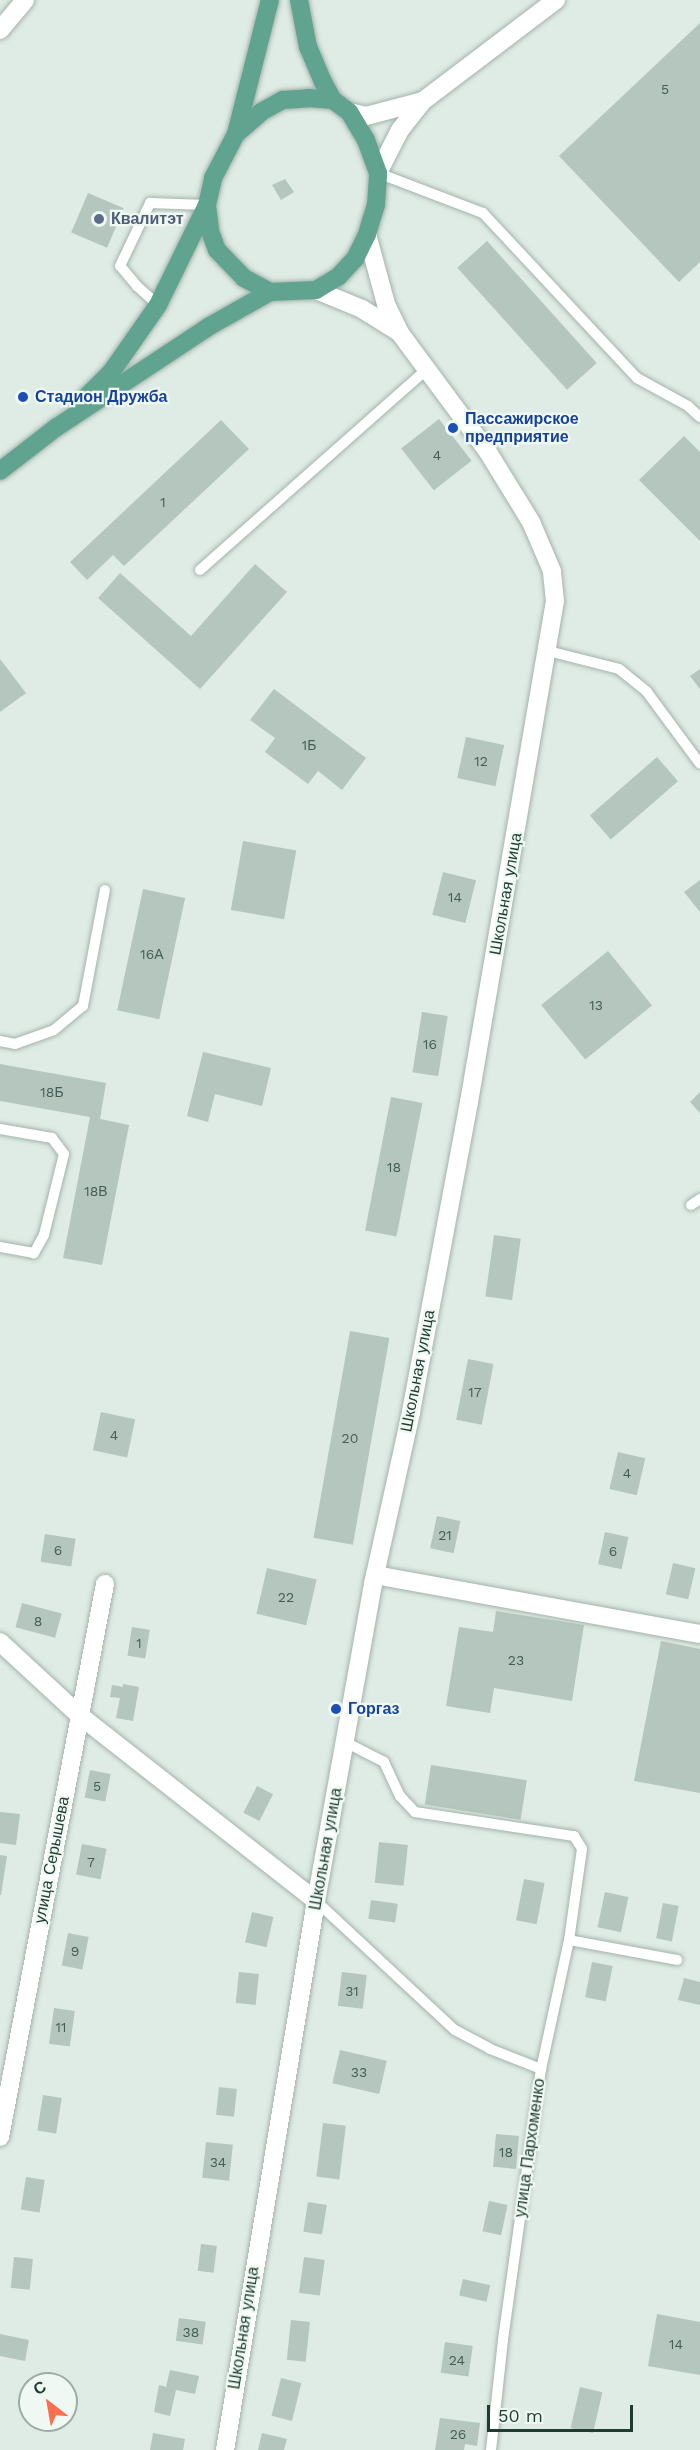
<!DOCTYPE html>
<html>
<head>
<meta charset="utf-8">
<style>
	body { margin:0 }
	#map { position:relative; width:700px; height:2450px; overflow:hidden; background:#dfebe5; font-family:"Work Sans",sans-serif }
	div>[style] { position:absolute }
	.building>* { inset:0; background:#b4c6be; transform-origin:0 0 }
	.roads { filter:drop-shadow(0 0 2px #a2b3ac) drop-shadow(0 0 2px #a2b3ac) }
	.service>* { height:10px; margin:-5px; padding:0 5px; transform-origin:5px; border-radius:5px; background:#fff }
	.minor>* { height:18px; margin:-9px; padding:0 9px; transform-origin:9px; border-radius:9px; background:#fff }
	.secondary>* { height:18px; margin:-9px; padding:0 9px; transform-origin:9px; border-radius:9px; background:#fff }
	.primary>* { height:18px; margin:-9px; padding:0 9px; transform-origin:9px; border-radius:9px; background:#60a48f }
	.dots>* { width:16px; height:16px; translate:-50% -50%; box-sizing:border-box; border:3px solid #eff8f3; border-radius:50% }
	span { translate:-50% -50%; white-space:nowrap; text-align:center; line-height:1.15; -webkit-text-stroke:4.5px #eff8f3; paint-order:stroke }
	.number-label { font-size:14px; color:#445e56 }
	.number-label span { -webkit-text-stroke-width:0 }
	.service-label { font-size:16px; color:#4e5e75; font-weight:700 }
	.left { translate:0 -50%; text-align:left }
	.transit-label { font-size:16px; color:#164399; font-weight:700 }
	.street-label { font-size:16px; color:#1f3c33 }
	.north { position:absolute; left:18px; top:2372px; width:60px; height:60px; box-sizing:border-box; background:#eff8f3; border:2px solid #9cada6; border-radius:50%; rotate:329deg; font-size:16px; font-weight:700; line-height:24px; text-align:center; color:#1f3c33 }
	.north::after { content:''; display:block; margin:auto; width:21px; height:27px; background:#fb6f4e; clip-path:polygon(50% 0,100% 100%,50% 72%,0 100%) }
	.scale { position:absolute; left:487px; top:2405px; width:146px; height:27px; box-sizing:border-box; border:3px solid #1f3c33; border-top:0; padding-left:8px; font-size:18px; line-height:21px; white-space:nowrap; color:#1f3c33; -webkit-text-stroke:4px #eff8f3; paint-order:stroke }
</style>
</head>
<body>
<div id="map">
	<div class="building">
		<div style="clip-path:polygon(700px 23px,700px 262px,679px 282px,559px 156px)"></div>
		<div style="clip-path:polygon(285px 179px,294px 192px,281px 200px,272px 185px)"></div>
		<div style="left:88px;top:193px;width:39px;height:43px;rotate:23deg"></div>
		<div style="left:487px;top:241px;width:164px;height:40px;rotate:48deg"></div>
		<div style="left:439px;top:419px;width:53px;height:48px;rotate:52deg"></div>
		<div style="clip-path:polygon(221px 420px,249px 449px,124px 566px,113px 555px,87px 580px,70px 562px)"></div>
		<div style="clip-path:polygon(684px 436px,700px 452px,700px 541px,639px 480px)"></div>
		<div style="clip-path:polygon(255px 564px,287px 592px,200px 689px,98px 598px,120px 573px,191px 636px)"></div>
		<div style="clip-path:polygon(0 659px,26px 693px,0 712px)"></div>
		<div style="clip-path:polygon(700px 669px,700px 689px,690px 676px)"></div>
		<div style="clip-path:polygon(274px 689px,366px 758px,342px 790px,318px 771px,308px 784px,265px 752px,275px 738px,250px 720px)"></div>
		<div style="left:466px;top:737px;width:39px;height:42px;rotate:12deg"></div>
		<div style="left:657px;top:757px;width:32px;height:89px;rotate:49deg"></div>
		<div style="left:243px;top:841px;width:54px;height:70px;rotate:10deg"></div>
		<div style="left:443px;top:872px;width:34px;height:44px;rotate:14deg"></div>
		<div style="clip-path:polygon(700px 880px,700px 912px,684px 892px)"></div>
		<div style="left:143px;top:889px;width:43px;height:124px;rotate:12deg"></div>
		<div style="left:608px;top:951px;width:70px;height:86px;rotate:51deg"></div>
		<div style="left:422px;top:1012px;width:26px;height:61px;rotate:9deg"></div>
		<div style="clip-path:polygon(203px 1052px,271px 1068px,262px 1106px,215px 1094px,208px 1122px,187px 1116px)"></div>
		<div style="clip-path:polygon(0 1064px,106px 1083px,100px 1119px,129px 1125px,102px 1265px,63px 1258px,90px 1117px,0 1101px)"></div>
		<div style="clip-path:polygon(700px 1092px,700px 1113px,690px 1102px)"></div>
		<div style="left:391px;top:1097px;width:32px;height:136px;rotate:11deg"></div>
		<div style="left:494px;top:1235px;width:27px;height:62px;rotate:8deg"></div>
		<div style="left:350px;top:1331px;width:40px;height:210px;rotate:10deg"></div>
		<div style="left:468px;top:1359px;width:26px;height:62px;rotate:11deg"></div>
		<div style="left:101px;top:1412px;width:35px;height:39px;rotate:12deg"></div>
		<div style="left:618px;top:1452px;width:28px;height:38px;rotate:13deg"></div>
		<div style="left:437px;top:1516px;width:24px;height:33px;rotate:12deg"></div>
		<div style="left:605px;top:1532px;width:24px;height:33px;rotate:12deg"></div>
		<div style="left:45px;top:1534px;width:31px;height:28px;rotate:9deg"></div>
		<div style="left:673px;top:1563px;width:23px;height:32px;rotate:13deg"></div>
		<div style="left:267px;top:1568px;width:51px;height:47px;rotate:13deg"></div>
		<div style="left:22px;top:1603px;width:41px;height:25px;rotate:15deg"></div>
		<div style="clip-path:polygon(496px 1611px,584px 1625px,572px 1701px,494px 1688px,490px 1713px,446px 1706px,459px 1627px,493px 1632px)"></div>
		<div style="left:132px;top:1627px;width:18px;height:29px;rotate:9deg"></div>
		<div style="clip-path:polygon(661px 1641px,700px 1649px,700px 1793px,634px 1781px)"></div>
		<div style="clip-path:polygon(123px 1684px,139px 1687px,133px 1721px,116px 1718px,120px 1698px,110px 1697px,112px 1685px,123px 1687px)"></div>
		<div style="left:431px;top:1765px;width:97px;height:40px;rotate:9deg"></div>
		<div style="left:90px;top:1770px;width:21px;height:28px;rotate:11deg"></div>
		<div style="left:257px;top:1786px;width:18px;height:30px;rotate:27deg"></div>
		<div style="clip-path:polygon(0 1812px,20px 1814px,16px 1845px,0 1843px)"></div>
		<div style="left:379px;top:1842px;width:29px;height:41px;rotate:6deg"></div>
		<div style="left:82px;top:1844px;width:25px;height:31px;rotate:11deg"></div>
		<div style="clip-path:polygon(0 1855px,7px 1856px,1px 1895px,0 1895px)"></div>
		<div style="left:524px;top:1879px;width:21px;height:42px;rotate:11deg"></div>
		<div style="left:605px;top:1892px;width:24px;height:36px;rotate:12deg"></div>
		<div style="left:371px;top:1900px;width:27px;height:19px;rotate:8deg"></div>
		<div style="left:663px;top:1903px;width:16px;height:36px;rotate:11deg"></div>
		<div style="left:252px;top:1912px;width:22px;height:31px;rotate:13deg"></div>
		<div style="left:68px;top:1933px;width:21px;height:33px;rotate:11deg"></div>
		<div style="left:592px;top:1962px;width:21px;height:36px;rotate:11deg"></div>
		<div style="left:239px;top:1972px;width:20px;height:31px;rotate:6deg"></div>
		<div style="left:342px;top:1972px;width:25px;height:34px;rotate:7deg"></div>
		<div style="clip-path:polygon(684px 1978px,700px 1982px,700px 2005px,678px 2000px)"></div>
		<div style="left:54px;top:2008px;width:21px;height:36px;rotate:8deg"></div>
		<div style="left:340px;top:2050px;width:48px;height:34px;rotate:13deg"></div>
		<div style="left:219px;top:2087px;width:18px;height:28px;rotate:6deg"></div>
		<div style="left:43px;top:2095px;width:19px;height:36px;rotate:9deg"></div>
		<div style="left:323px;top:2123px;width:23px;height:54px;rotate:7deg"></div>
		<div style="left:496px;top:2134px;width:23px;height:33px;rotate:5deg"></div>
		<div style="left:206px;top:2142px;width:27px;height:36px;rotate:6deg"></div>
		<div style="left:26px;top:2177px;width:19px;height:33px;rotate:9deg"></div>
		<div style="left:489px;top:2201px;width:19px;height:31px;rotate:12deg"></div>
		<div style="left:308px;top:2202px;width:19px;height:30px;rotate:9deg"></div>
		<div style="left:201px;top:2244px;width:16px;height:27px;rotate:7deg"></div>
		<div style="left:14px;top:2257px;width:19px;height:31px;rotate:6deg"></div>
		<div style="left:304px;top:2257px;width:21px;height:36px;rotate:8deg"></div>
		<div style="left:463px;top:2279px;width:28px;height:17px;rotate:13deg"></div>
		<div style="clip-path:polygon(657px 2314px,700px 2322px,700px 2375px,648px 2366px)"></div>
		<div style="left:179px;top:2318px;width:27px;height:23px;rotate:8deg"></div>
		<div style="left:291px;top:2320px;width:19px;height:40px;rotate:6deg"></div>
		<div style="clip-path:polygon(0 2334px,29px 2340px,25px 2361px,0 2356px)"></div>
		<div style="left:445px;top:2342px;width:28px;height:31px;rotate:8deg"></div>
		<div style="clip-path:polygon(170px 2370px,199px 2376px,195px 2394px,176px 2390px,170px 2416px,154px 2412px,159px 2385px,166px 2387px)"></div>
		<div style="left:281px;top:2378px;width:21px;height:39px;rotate:14deg"></div>
		<div style="left:580px;top:2387px;width:23px;height:42px;rotate:13deg"></div>
		<div style="clip-path:polygon(440px 2418px,480px 2423px,477px 2446px,465px 2444px,464px 2450px,435px 2450px)"></div>
		<div style="clip-path:polygon(153px 2433px,185px 2439px,183px 2450px,150px 2450px)"></div>
		<div style="clip-path:polygon(262px 2433px,287px 2439px,284px 2450px,258px 2450px)"></div>
	</div>
	<div class="roads">
		<div class="service">
			<div style="left:378px;top:173px;width:112px;rotate:20.9deg"></div>
			<div style="left:483px;top:213px;width:226px;rotate:47deg"></div>
			<div style="left:637px;top:378px;width:58px;rotate:28.8deg"></div>
			<div style="left:688px;top:406px;width:16px;rotate:43deg"></div>
			<div style="left:158px;top:305px;width:28px;rotate:-138deg"></div>
			<div style="left:137px;top:286px;width:26px;rotate:-130deg"></div>
			<div style="left:120px;top:266px;width:70px;rotate:-64.5deg"></div>
			<div style="left:150px;top:203px;width:57px;rotate:2deg"></div>
			<div style="left:200px;top:570px;width:305px;rotate:-41.5deg"></div>
			<div style="left:548px;top:651px;width:73px;rotate:14.2deg"></div>
			<div style="left:619px;top:669px;width:36px;rotate:39deg"></div>
			<div style="left:647px;top:692px;width:89px;rotate:53.6deg"></div>
			<div style="left:0;top:1041px;width:15px;rotate:11deg"></div>
			<div style="left:15px;top:1044px;width:41px;rotate:-19.7deg"></div>
			<div style="left:54px;top:1030px;width:38px;rotate:-40deg"></div>
			<div style="left:83px;top:1006px;width:118px;rotate:-79.3deg"></div>
			<div style="left:0;top:1129px;width:53px;rotate:9.8deg"></div>
			<div style="left:52px;top:1138px;width:20px;rotate:53deg"></div>
			<div style="left:64px;top:1154px;width:83px;rotate:103.9deg"></div>
			<div style="left:44px;top:1235px;width:21px;rotate:119deg"></div>
			<div style="left:34px;top:1253px;width:35px;rotate:-170deg"></div>
			<div style="left:691px;top:1205px;width:11px;rotate:-34deg"></div>
			<div style="left:345px;top:1742px;width:44px;rotate:27.1deg"></div>
			<div style="left:384px;top:1762px;width:38px;rotate:65deg"></div>
			<div style="left:400px;top:1796px;width:22px;rotate:47deg"></div>
			<div style="left:415px;top:1812px;width:161px;rotate:8.6deg"></div>
			<div style="left:574px;top:1836px;width:15px;rotate:58deg"></div>
			<div style="left:582px;top:1849px;width:92px;rotate:98.1deg"></div>
			<div style="left:569px;top:1940px;width:132px;rotate:102.2deg"></div>
			<div style="left:541px;top:2069px;width:274px;rotate:98deg"></div>
			<div style="left:503px;top:2340px;width:111px;rotate:96.2deg"></div>
			<div style="left:316px;top:1901px;width:190px;rotate:42.9deg"></div>
			<div style="left:455px;top:2030px;width:40px;rotate:28deg"></div>
			<div style="left:490px;top:2049px;width:55px;rotate:21.4deg"></div>
			<div style="left:569px;top:1940px;width:110px;rotate:10.5deg"></div>
		</div>
		<div class="minor">
			<div style="left:0;top:30px;width:39px;rotate:-50deg"></div>
			<div style="left:375px;top:1575px;width:330px;rotate:10.3deg"></div>
			<div style="left:0;top:1642px;width:108px;rotate:42.7deg"></div>
			<div style="left:79px;top:1715px;width:301px;rotate:38.1deg"></div>
			<div style="left:0;top:2137px;width:563px;rotate:-79.25deg"></div>
		</div>
		<div class="secondary">
			<div style="left:349px;top:112px;width:17px;rotate:13deg"></div>
			<div style="left:366px;top:116px;width:59px;rotate:-14.7deg"></div>
			<div style="left:378px;top:173px;width:48px;rotate:-62.9deg"></div>
			<div style="left:400px;top:130px;width:37px;rotate:-52deg"></div>
			<div style="left:423px;top:101px;width:167px;rotate:-37.2deg"></div>
			<div style="left:316px;top:290px;width:50px;rotate:22.4deg"></div>
			<div style="left:362px;top:309px;width:44px;rotate:31.9deg"></div>
			<div style="left:225px;top:2450px;width:556px;rotate:-80.59deg"></div>
			<div style="left:316px;top:1901px;width:322px;rotate:-79.8deg"></div>
			<div style="left:373px;top:1584px;width:176px;rotate:-77.5deg"></div>
			<div style="left:411px;top:1412px;width:315px;rotate:-79.4deg"></div>
			<div style="left:469px;top:1102px;width:508px;rotate:-80.26deg"></div>
			<div style="left:555px;top:601px;width:30px;rotate:-96deg"></div>
			<div style="left:552px;top:571px;width:53px;rotate:-113.2deg"></div>
			<div style="left:531px;top:522px;width:82px;rotate:-121.6deg"></div>
			<div style="left:488px;top:452px;width:148px;rotate:-126.5deg"></div>
			<div style="left:400px;top:333px;width:32px;rotate:-116deg"></div>
			<div style="left:386px;top:304px;width:73px;rotate:-105.2deg"></div>
		</div>
		<div class="primary">
			<div style="left:236px;top:134px;width:138px;rotate:-75.8deg"></div>
			<div style="left:207px;top:205px;width:26px;rotate:83deg"></div>
			<div style="left:210px;top:231px;width:20px;rotate:70deg"></div>
			<div style="left:217px;top:250px;width:39px;rotate:46deg"></div>
			<div style="left:244px;top:278px;width:30px;rotate:28deg"></div>
			<div style="left:83px;top:400px;width:41px;rotate:-45deg"></div>
			<div style="left:112px;top:371px;width:80px;rotate:-55.1deg"></div>
			<div style="left:158px;top:305px;width:111px;rotate:-63.9deg"></div>
			<div style="left:207px;top:205px;width:28px;rotate:-77deg"></div>
			<div style="left:213px;top:178px;width:50px;rotate:-62.4deg"></div>
			<div style="left:236px;top:134px;width:33px;rotate:-41deg"></div>
			<div style="left:261px;top:112px;width:25px;rotate:-29deg"></div>
			<div style="left:283px;top:100px;width:26px;rotate:-4deg"></div>
			<div style="left:309px;top:98px;width:24px;rotate:5deg"></div>
			<div style="left:0;top:471px;width:72px;rotate:-37.7deg"></div>
			<div style="left:57px;top:427px;width:181px;rotate:-33.5deg"></div>
			<div style="left:208px;top:327px;width:71px;rotate:-29.4deg"></div>
			<div style="left:270px;top:292px;width:46px;rotate:-2.5deg"></div>
			<div style="left:316px;top:290px;width:26px;rotate:-31deg"></div>
			<div style="left:338px;top:277px;width:25px;rotate:-47deg"></div>
			<div style="left:355px;top:259px;width:28px;rotate:-64deg"></div>
			<div style="left:367px;top:234px;width:30px;rotate:-73deg"></div>
			<div style="left:376px;top:205px;width:32px;rotate:-86deg"></div>
			<div style="left:378px;top:173px;width:35px;rotate:-110deg"></div>
			<div style="left:366px;top:140px;width:33px;rotate:-121deg"></div>
			<div style="left:349px;top:112px;width:20px;rotate:-143deg"></div>
			<div style="left:333px;top:100px;width:21px;rotate:-119deg"></div>
			<div style="left:323px;top:82px;width:38px;rotate:-113deg"></div>
			<div style="left:308px;top:47px;width:48px;rotate:-100.8deg"></div>
		</div>
	</div>
	<div class="dots">
		<div style="left:99px;top:219px;background:#5c6f8a"></div>
		<div style="left:23px;top:397px;background:#1a4fb4"></div>
		<div style="left:453px;top:428px;background:#1a4fb4"></div>
		<div style="left:336px;top:1709px;background:#1a4fb4"></div>
	</div>
	<div class="number-label">
		<span style="left:665px;top:89px">5</span>
		<span style="left:437px;top:455px">4</span>
		<span style="left:163px;top:502px">1</span>
		<span style="left:309px;top:745px">1Б</span>
		<span style="left:481px;top:761px">12</span>
		<span style="left:455px;top:897px">14</span>
		<span style="left:152px;top:954px">16А</span>
		<span style="left:596px;top:1005px">13</span>
		<span style="left:430px;top:1044px">16</span>
		<span style="left:52px;top:1092px">18Б</span>
		<span style="left:394px;top:1167px">18</span>
		<span style="left:96px;top:1191px">18В</span>
		<span style="left:475px;top:1392px">17</span>
		<span style="left:114px;top:1435px">4</span>
		<span style="left:350px;top:1438px">20</span>
		<span style="left:627px;top:1473px">4</span>
		<span style="left:445px;top:1535px">21</span>
		<span style="left:58px;top:1550px">6</span>
		<span style="left:613px;top:1551px">6</span>
		<span style="left:286px;top:1597px">22</span>
		<span style="left:38px;top:1621px">8</span>
		<span style="left:139px;top:1643px">1</span>
		<span style="left:516px;top:1660px">23</span>
		<span style="left:97px;top:1786px">5</span>
		<span style="left:91px;top:1862px">7</span>
		<span style="left:75px;top:1951px">9</span>
		<span style="left:352px;top:1991px">31</span>
		<span style="left:61px;top:2027px">11</span>
		<span style="left:359px;top:2072px">33</span>
		<span style="left:506px;top:2152px">18</span>
		<span style="left:218px;top:2162px">34</span>
		<span style="left:191px;top:2332px">38</span>
		<span style="left:676px;top:2344px">14</span>
		<span style="left:457px;top:2360px">24</span>
		<span style="left:458px;top:2434px">26</span>
	</div>
	<div class="service-label">
		<span class="left" style="left:111px;top:219px">Квалитэт</span>
	</div>
	<div class="transit-label">
		<span class="left" style="left:35px;top:397px">Стадион Дружба</span>
		<span class="left" style="left:465px;top:428px">Пассажирское<br>предприятие</span>
		<span class="left" style="left:348px;top:1709px">Горгаз</span>
	</div>
	<div class="street-label">
		<span style="left:506px;top:894px;rotate:-80deg">Школьная улица</span>
		<span style="left:418px;top:1371px;rotate:-79deg">Школьная улица</span>
		<span style="left:326px;top:1849px;rotate:-80deg">Школьная улица</span>
		<span style="left:52px;top:1860px;rotate:-79deg">улица Серышева</span>
		<span style="left:530px;top:2148px;rotate:-82deg">улица Пархоменко</span>
		<span style="left:244px;top:2328px;rotate:-81deg">Школьная улица</span>
	</div>
	<div class="north">С</div>
	<div class="scale">50 m</div>
</div>
</body>
</html>
